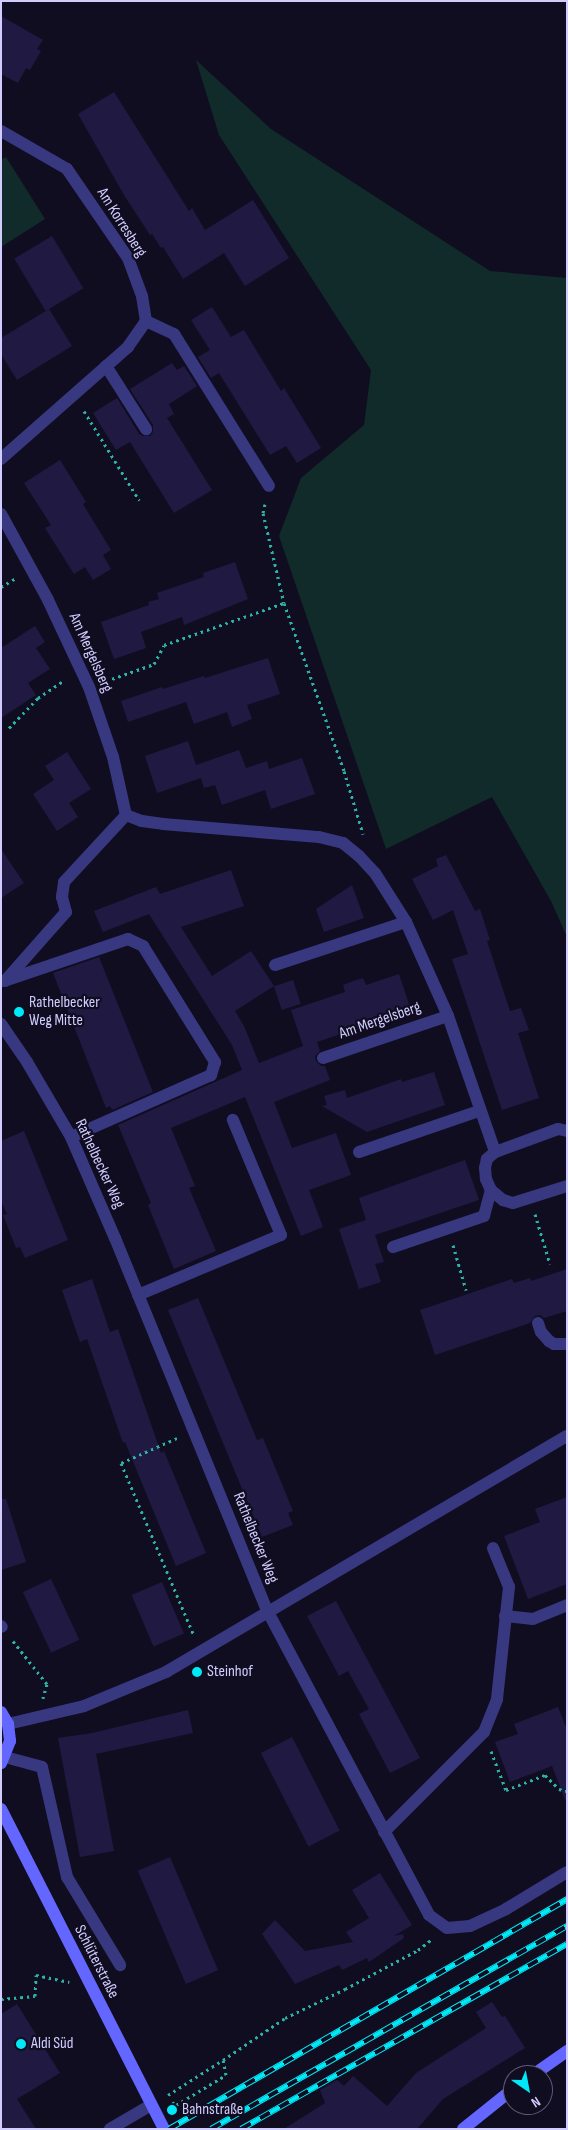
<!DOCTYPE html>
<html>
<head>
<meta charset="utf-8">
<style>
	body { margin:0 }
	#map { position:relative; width:568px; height:2130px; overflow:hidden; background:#100d21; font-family:"Sofia Sans Condensed",sans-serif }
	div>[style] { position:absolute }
	.green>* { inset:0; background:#102b29 }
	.building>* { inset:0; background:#201942; transform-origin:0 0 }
	.path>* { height:3px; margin-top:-1.5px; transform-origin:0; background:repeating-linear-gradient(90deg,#2db3a6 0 2.5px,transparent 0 6.5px) }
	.lane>* { height:12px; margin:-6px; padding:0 6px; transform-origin:6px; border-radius:6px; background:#383881 }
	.street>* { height:12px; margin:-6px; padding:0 6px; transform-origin:6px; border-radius:6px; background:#383881 }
	.secondary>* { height:12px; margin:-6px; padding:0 6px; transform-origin:6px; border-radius:6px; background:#6467ff }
	.rail>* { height:5.5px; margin-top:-2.75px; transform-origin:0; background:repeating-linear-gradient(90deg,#100d21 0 11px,#00e9f8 0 22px); box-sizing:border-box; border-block:1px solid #00e9f8 }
	.dots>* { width:14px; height:14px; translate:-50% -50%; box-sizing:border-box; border:2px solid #100d21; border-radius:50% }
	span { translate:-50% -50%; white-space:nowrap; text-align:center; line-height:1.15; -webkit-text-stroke:4.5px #100d21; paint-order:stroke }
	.street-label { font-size:16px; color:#d1cdff }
	.poi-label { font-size:16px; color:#d1cdff }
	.left { translate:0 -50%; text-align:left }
	.frame { position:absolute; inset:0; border:2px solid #d1cdff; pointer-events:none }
	.north { position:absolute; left:503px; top:2065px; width:50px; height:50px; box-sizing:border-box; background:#100d21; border:1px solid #5d5a7a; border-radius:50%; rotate:147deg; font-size:14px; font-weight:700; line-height:20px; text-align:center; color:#d1cdff }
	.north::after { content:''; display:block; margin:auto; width:18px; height:22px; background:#00e9f8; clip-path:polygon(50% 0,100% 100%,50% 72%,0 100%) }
</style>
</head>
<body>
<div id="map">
	<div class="green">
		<div style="clip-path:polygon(196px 60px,271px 129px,490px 271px,567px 278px,567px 937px,551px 901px,492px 797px,386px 849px,279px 536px,301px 478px,364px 425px,371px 370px,219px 135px)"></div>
		<div style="clip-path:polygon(6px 157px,45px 219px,1px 247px,1px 160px)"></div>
	</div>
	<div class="building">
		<div style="clip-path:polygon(1px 16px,43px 40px,37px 49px,41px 51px,30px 70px,26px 68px,18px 83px,1px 74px)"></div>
		<div style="clip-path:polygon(114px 92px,189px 211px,192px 208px,205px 230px,253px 200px,289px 258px,245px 286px,224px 253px,183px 279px,163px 247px,161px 248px,152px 234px,150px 235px,124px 195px,78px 114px)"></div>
		<div style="left:52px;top:236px;width:61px;height:44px;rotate:59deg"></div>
		<div style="clip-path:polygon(212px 307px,231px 337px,244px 330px,281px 391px,284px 388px,321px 448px,297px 463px,286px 446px,270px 455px,219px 373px,211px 378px,198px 357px,210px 350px,191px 320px)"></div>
		<div style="clip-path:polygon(49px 309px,72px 346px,17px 380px,1px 354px,1px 338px)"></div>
		<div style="clip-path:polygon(172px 363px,177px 370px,184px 366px,197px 386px,169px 404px,174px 414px,167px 418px,212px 490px,174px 513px,130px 442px,116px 450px,93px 413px,117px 398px,139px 434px,143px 436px,150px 436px,153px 432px,153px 425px,130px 389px)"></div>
		<div style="clip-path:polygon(60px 460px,86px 502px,83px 504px,111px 550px,103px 555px,111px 569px,93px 580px,85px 567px,74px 574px,45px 528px,51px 525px,24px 483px)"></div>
		<div style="clip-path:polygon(235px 562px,248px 599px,184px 625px,182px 617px,141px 632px,146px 648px,114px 659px,101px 622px,149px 605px,148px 602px,159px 599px,157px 593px,204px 577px,203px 573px)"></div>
		<div style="clip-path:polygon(35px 626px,45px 642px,36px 648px,50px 669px,28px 683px,36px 695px,1px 718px,1px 648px)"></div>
		<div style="clip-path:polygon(268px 658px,280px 694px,247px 705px,252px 719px,232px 727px,227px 712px,194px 724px,186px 702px,128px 722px,121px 701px,162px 687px,163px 689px,204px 676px,205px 678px)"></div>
		<div style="clip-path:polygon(188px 741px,196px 765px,239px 750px,246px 768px,267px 761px,269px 769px,302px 758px,315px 794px,271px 809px,265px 790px,222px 805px,215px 785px,204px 788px,201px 778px,157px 793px,145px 756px)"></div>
		<div style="clip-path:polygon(67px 752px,91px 789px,69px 803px,78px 817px,57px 831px,33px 794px,54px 780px,45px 766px)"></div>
		<div style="clip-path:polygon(1px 849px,24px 883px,1px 898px)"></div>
		<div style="clip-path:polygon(446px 855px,475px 911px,480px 909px,490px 940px,487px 941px,510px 1011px,521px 1008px,529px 1030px,518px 1033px,539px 1098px,502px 1110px,452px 959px,468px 954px,453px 910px,433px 920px,412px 879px,438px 866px,436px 859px)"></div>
		<div style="clip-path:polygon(231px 870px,244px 906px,181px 927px,212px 976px,251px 951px,274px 986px,235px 1011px,244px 1026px,259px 1063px,303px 1046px,291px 1010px,345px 992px,343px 985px,353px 981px,363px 978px,366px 985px,399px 974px,411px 1010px,317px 1042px,320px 1051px,315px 1056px,316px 1061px,321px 1066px,325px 1066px,330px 1080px,274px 1102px,292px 1148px,336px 1133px,351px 1175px,309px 1190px,323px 1227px,301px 1236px,245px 1097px,171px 1128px,195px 1186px,189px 1188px,216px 1251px,174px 1269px,148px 1205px,151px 1203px,118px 1125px,242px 1070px,232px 1045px,149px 914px,103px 932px,94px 911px,156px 887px,160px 894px)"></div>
		<div style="clip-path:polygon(352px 885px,364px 918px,324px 932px,316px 909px)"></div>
		<div style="clip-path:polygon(99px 957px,153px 1092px,112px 1110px,110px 1106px,106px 1108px,53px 973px)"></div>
		<div style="left:293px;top:980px;width:25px;height:20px;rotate:72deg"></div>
		<div style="clip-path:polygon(434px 1072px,445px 1105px,367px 1132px,322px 1106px,327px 1105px,324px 1096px,345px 1090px,347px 1098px,401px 1079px,402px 1082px)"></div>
		<div style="clip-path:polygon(24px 1131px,68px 1240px,25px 1258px,20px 1247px,16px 1248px,3px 1215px,7px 1214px,1px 1201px,1px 1141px)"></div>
		<div style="clip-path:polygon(465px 1160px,479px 1200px,375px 1235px,384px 1262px,375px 1264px,381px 1282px,359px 1289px,339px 1229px,366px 1220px,359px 1198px)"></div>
		<div style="clip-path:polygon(567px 1269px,567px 1311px,544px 1318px,540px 1315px,535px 1316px,530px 1323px,435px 1355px,420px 1310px,512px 1279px,514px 1283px,530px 1278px,531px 1281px)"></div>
		<div style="clip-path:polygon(92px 1279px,110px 1332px,118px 1329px,161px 1453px,164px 1451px,206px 1553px,176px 1566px,125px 1442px,123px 1443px,87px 1339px,80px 1342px,62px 1290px)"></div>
		<div style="clip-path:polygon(198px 1298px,257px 1440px,263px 1438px,293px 1511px,288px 1513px,293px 1525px,262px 1537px,168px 1310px)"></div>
		<div style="clip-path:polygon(567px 1497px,567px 1584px,528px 1599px,504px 1536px,540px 1522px,535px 1509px)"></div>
		<div style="clip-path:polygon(1px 1499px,6px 1499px,26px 1562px,1px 1570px)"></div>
		<div style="left:51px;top:1579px;width:67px;height:31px;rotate:65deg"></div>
		<div style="left:162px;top:1582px;width:56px;height:33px;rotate:67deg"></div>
		<div style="clip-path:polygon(336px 1601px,420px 1758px,390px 1773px,359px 1714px,369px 1709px,348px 1671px,339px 1676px,307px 1616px)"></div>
		<div style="clip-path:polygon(558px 1707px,567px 1730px,566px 1802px,552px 1766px,510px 1782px,495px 1742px,518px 1734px,514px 1724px)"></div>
		<div style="clip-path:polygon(188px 1710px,193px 1733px,96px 1754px,114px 1851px,80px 1857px,58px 1738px,92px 1733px)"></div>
		<div style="left:292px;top:1737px;width:105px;height:35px;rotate:63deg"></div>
		<div style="left:170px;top:1857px;width:123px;height:35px;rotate:67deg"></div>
		<div style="clip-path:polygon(380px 1873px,412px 1925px,394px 1936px,403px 1934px,404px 1938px,369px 1962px,367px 1958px,342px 1970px,339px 1965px,295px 1984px,262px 1934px,275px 1920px,305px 1951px,353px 1942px,346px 1932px,369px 1918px,352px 1890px)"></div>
		<div style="clip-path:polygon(492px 2002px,502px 2017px,505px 2016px,525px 2048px,443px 2099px,417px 2129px,284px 2129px,325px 2103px,320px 2090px,337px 2080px,344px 2086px,353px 2076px,387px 2106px,416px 2073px,486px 2028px,476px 2012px)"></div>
		<div style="clip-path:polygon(17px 2004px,60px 2073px,17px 2099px,36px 2129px,1px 2129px,1px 2014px)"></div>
	</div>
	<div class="path">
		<div style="left:84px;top:411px;width:105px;rotate:58.3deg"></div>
		<div style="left:265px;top:504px;width:9px;rotate:103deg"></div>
		<div style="left:263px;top:513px;width:92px;rotate:76.9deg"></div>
		<div style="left:284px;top:603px;width:178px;rotate:70.3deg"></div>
		<div style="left:344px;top:771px;width:66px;rotate:73.2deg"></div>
		<div style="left:1px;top:587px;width:17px;rotate:-31deg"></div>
		<div style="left:106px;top:681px;width:51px;rotate:-19.5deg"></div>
		<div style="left:154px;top:664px;width:21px;rotate:-62deg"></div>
		<div style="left:164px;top:645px;width:127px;rotate:-19.3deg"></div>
		<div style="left:9px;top:728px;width:42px;rotate:-46deg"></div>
		<div style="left:38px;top:698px;width:32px;rotate:-34deg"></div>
		<div style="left:535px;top:1214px;width:52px;rotate:73.3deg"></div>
		<div style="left:453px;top:1245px;width:47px;rotate:73.9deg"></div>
		<div style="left:177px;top:1438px;width:61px;rotate:155.9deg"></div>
		<div style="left:121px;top:1463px;width:188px;rotate:67.1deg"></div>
		<div style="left:13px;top:1641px;width:55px;rotate:51.7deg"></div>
		<div style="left:47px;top:1684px;width:15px;rotate:106deg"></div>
		<div style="left:491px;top:1751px;width:42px;rotate:69deg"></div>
		<div style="left:506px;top:1790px;width:42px;rotate:-21deg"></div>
		<div style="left:545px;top:1775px;width:20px;rotate:45deg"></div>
		<div style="left:559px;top:1789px;width:8px;rotate:14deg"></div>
		<div style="left:1px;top:1999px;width:34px;rotate:-5deg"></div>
		<div style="left:35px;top:1996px;width:21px;rotate:-87deg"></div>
		<div style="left:36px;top:1975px;width:34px;rotate:12deg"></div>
		<div style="left:168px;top:2095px;width:65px;rotate:-32.5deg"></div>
		<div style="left:172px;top:2102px;width:5px;rotate:37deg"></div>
		<div style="left:176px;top:2105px;width:58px;rotate:-31deg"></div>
		<div style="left:226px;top:2075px;width:15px;rotate:-101deg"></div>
		<div style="left:223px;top:2060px;width:75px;rotate:-34.1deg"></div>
		<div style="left:285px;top:2018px;width:67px;rotate:-25.8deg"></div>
		<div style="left:345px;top:1989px;width:83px;rotate:-28.1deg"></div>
		<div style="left:418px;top:1950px;width:18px;rotate:-38deg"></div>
	</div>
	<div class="lane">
		<div style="left:146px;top:321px;width:31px;rotate:25deg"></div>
		<div style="left:174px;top:334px;width:179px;rotate:58deg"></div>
		<div style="left:106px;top:366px;width:75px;rotate:57.6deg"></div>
		<div style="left:4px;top:981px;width:131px;rotate:-18.7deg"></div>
		<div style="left:128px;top:939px;width:17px;rotate:25deg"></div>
		<div style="left:143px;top:946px;width:137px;rotate:58.2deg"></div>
		<div style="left:215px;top:1062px;width:14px;rotate:107deg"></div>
		<div style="left:211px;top:1075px;width:153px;rotate:156.1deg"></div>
		<div style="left:5px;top:981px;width:92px;rotate:-48.5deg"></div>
		<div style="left:66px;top:912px;width:16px;rotate:-105deg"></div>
		<div style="left:62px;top:897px;width:15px;rotate:-82deg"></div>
		<div style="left:138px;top:1295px;width:155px;rotate:-22.8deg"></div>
		<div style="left:281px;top:1235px;width:125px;rotate:-112.7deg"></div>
		<div style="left:538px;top:1323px;width:9px;rotate:72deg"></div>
		<div style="left:541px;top:1332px;width:12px;rotate:48deg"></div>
		<div style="left:549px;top:1341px;width:6px;rotate:31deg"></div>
		<div style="left:554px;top:1344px;width:13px"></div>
		<div style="left:505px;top:1616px;width:28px;rotate:6deg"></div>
		<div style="left:533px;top:1619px;width:37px;rotate:-22deg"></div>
		<div style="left:1px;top:1626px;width:1px;rotate:45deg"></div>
		<div style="left:5px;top:1757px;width:38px;rotate:15deg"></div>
		<div style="left:42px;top:1767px;width:113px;rotate:77.2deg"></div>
		<div style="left:67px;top:1877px;width:103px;rotate:58.9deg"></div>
		<div style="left:384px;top:1832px;width:141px;rotate:-45deg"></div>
		<div style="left:484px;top:1732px;width:35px;rotate:-68deg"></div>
		<div style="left:497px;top:1699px;width:113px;rotate:-83.9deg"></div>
		<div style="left:509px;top:1587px;width:42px;rotate:-112.3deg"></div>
	</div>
	<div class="street">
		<div style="left:1px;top:131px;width:76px;rotate:29.9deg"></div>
		<div style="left:67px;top:169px;width:108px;rotate:55.6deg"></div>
		<div style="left:128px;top:258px;width:40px;rotate:69.8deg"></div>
		<div style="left:142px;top:296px;width:25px;rotate:81deg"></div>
		<div style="left:146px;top:321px;width:32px;rotate:125deg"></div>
		<div style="left:128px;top:347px;width:169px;rotate:138.6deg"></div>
		<div style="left:1px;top:514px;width:98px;rotate:61.3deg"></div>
		<div style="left:48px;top:600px;width:96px;rotate:64.8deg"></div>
		<div style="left:89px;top:687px;width:74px;rotate:71.1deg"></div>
		<div style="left:113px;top:757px;width:59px;rotate:77.4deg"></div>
		<div style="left:126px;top:815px;width:17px;rotate:21deg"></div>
		<div style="left:142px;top:821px;width:21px;rotate:8deg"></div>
		<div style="left:163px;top:824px;width:157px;rotate:4.8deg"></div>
		<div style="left:319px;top:837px;width:25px;rotate:14deg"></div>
		<div style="left:343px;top:843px;width:21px;rotate:39deg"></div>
		<div style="left:359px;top:856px;width:23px;rotate:47deg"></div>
		<div style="left:375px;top:873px;width:58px;rotate:57.7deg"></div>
		<div style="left:406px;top:922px;width:103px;rotate:65.9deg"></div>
		<div style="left:448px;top:1016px;width:144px;rotate:70.9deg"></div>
		<div style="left:64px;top:882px;width:91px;rotate:-47.2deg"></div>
		<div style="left:275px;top:965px;width:138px;rotate:-18.2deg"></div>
		<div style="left:1px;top:1024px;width:46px;rotate:55.6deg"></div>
		<div style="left:27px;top:1062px;width:87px;rotate:59.6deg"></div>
		<div style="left:71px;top:1137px;width:110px;rotate:66.5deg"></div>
		<div style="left:115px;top:1238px;width:404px;rotate:67.8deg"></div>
		<div style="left:268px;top:1612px;width:343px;rotate:62deg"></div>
		<div style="left:429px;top:1915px;width:22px;rotate:36deg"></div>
		<div style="left:447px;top:1928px;width:23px;rotate:-5deg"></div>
		<div style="left:470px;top:1926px;width:40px;rotate:-25deg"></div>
		<div style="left:506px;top:1909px;width:71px;rotate:-31.2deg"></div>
		<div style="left:323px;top:1058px;width:132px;rotate:-18.6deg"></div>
		<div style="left:567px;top:1131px;width:9px;rotate:-167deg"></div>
		<div style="left:558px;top:1129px;width:67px;rotate:159.9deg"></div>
		<div style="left:495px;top:1152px;width:11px;rotate:139deg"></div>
		<div style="left:487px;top:1159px;width:9px;rotate:103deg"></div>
		<div style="left:485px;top:1168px;width:11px;rotate:85deg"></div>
		<div style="left:486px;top:1179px;width:12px;rotate:66deg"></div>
		<div style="left:491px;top:1190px;width:16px;rotate:40deg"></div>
		<div style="left:503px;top:1200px;width:10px;rotate:17deg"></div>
		<div style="left:513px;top:1203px;width:57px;rotate:-17.5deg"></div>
		<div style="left:359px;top:1152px;width:127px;rotate:-18.9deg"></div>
		<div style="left:393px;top:1247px;width:96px;rotate:-18.8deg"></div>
		<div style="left:484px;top:1216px;width:27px;rotate:-75deg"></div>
		<div style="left:8px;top:1724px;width:78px;rotate:-13.3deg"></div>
		<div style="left:84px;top:1706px;width:89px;rotate:-22.5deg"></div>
		<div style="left:166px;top:1672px;width:465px;rotate:-30.5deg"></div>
		<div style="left:110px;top:2129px;width:48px;rotate:-30.3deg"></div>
	</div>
	<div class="secondary">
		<div style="left:1px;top:1712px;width:14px;rotate:60deg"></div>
		<div style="left:8px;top:1724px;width:17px;rotate:83deg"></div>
		<div style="left:10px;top:1741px;width:24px;rotate:112deg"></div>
		<div style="left:1px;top:1809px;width:359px;rotate:63deg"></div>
		<div style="left:533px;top:2075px;width:42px;rotate:-35.2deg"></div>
		<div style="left:463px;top:2129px;width:64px;rotate:-38.7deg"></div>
	</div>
	<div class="rail">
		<div style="left:169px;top:2129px;width:460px;rotate:-30deg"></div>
		<div style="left:211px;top:2129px;width:410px;rotate:-29.7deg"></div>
		<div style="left:241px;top:2129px;width:375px;rotate:-29.6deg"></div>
	</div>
	<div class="dots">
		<div style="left:19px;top:1012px;background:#00e9f8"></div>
		<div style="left:197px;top:1672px;background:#00e9f8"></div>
		<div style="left:21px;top:2044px;background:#00e9f8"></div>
		<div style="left:172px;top:2110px;background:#00e9f8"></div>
	</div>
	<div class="street-label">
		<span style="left:121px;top:223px;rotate:58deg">Am Korresberg</span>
		<span style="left:90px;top:653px;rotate:66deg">Am Mergelsberg</span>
		<span style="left:380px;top:1021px;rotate:-19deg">Am Mergelsberg</span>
		<span style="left:99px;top:1164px;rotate:65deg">Rathelbecker Weg</span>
		<span style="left:255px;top:1538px;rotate:68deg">Rathelbecker Weg</span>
		<span style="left:96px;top:1962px;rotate:63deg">Schlüterstraße</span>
	</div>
	<div class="poi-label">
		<span class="left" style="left:29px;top:1012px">Rathelbecker<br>Weg Mitte</span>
		<span class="left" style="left:207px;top:1672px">Steinhof</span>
		<span class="left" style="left:31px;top:2044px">Aldi Süd</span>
		<span class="left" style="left:182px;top:2110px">Bahnstraße</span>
	</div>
	<div class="frame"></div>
	<div class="north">N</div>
</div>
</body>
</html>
